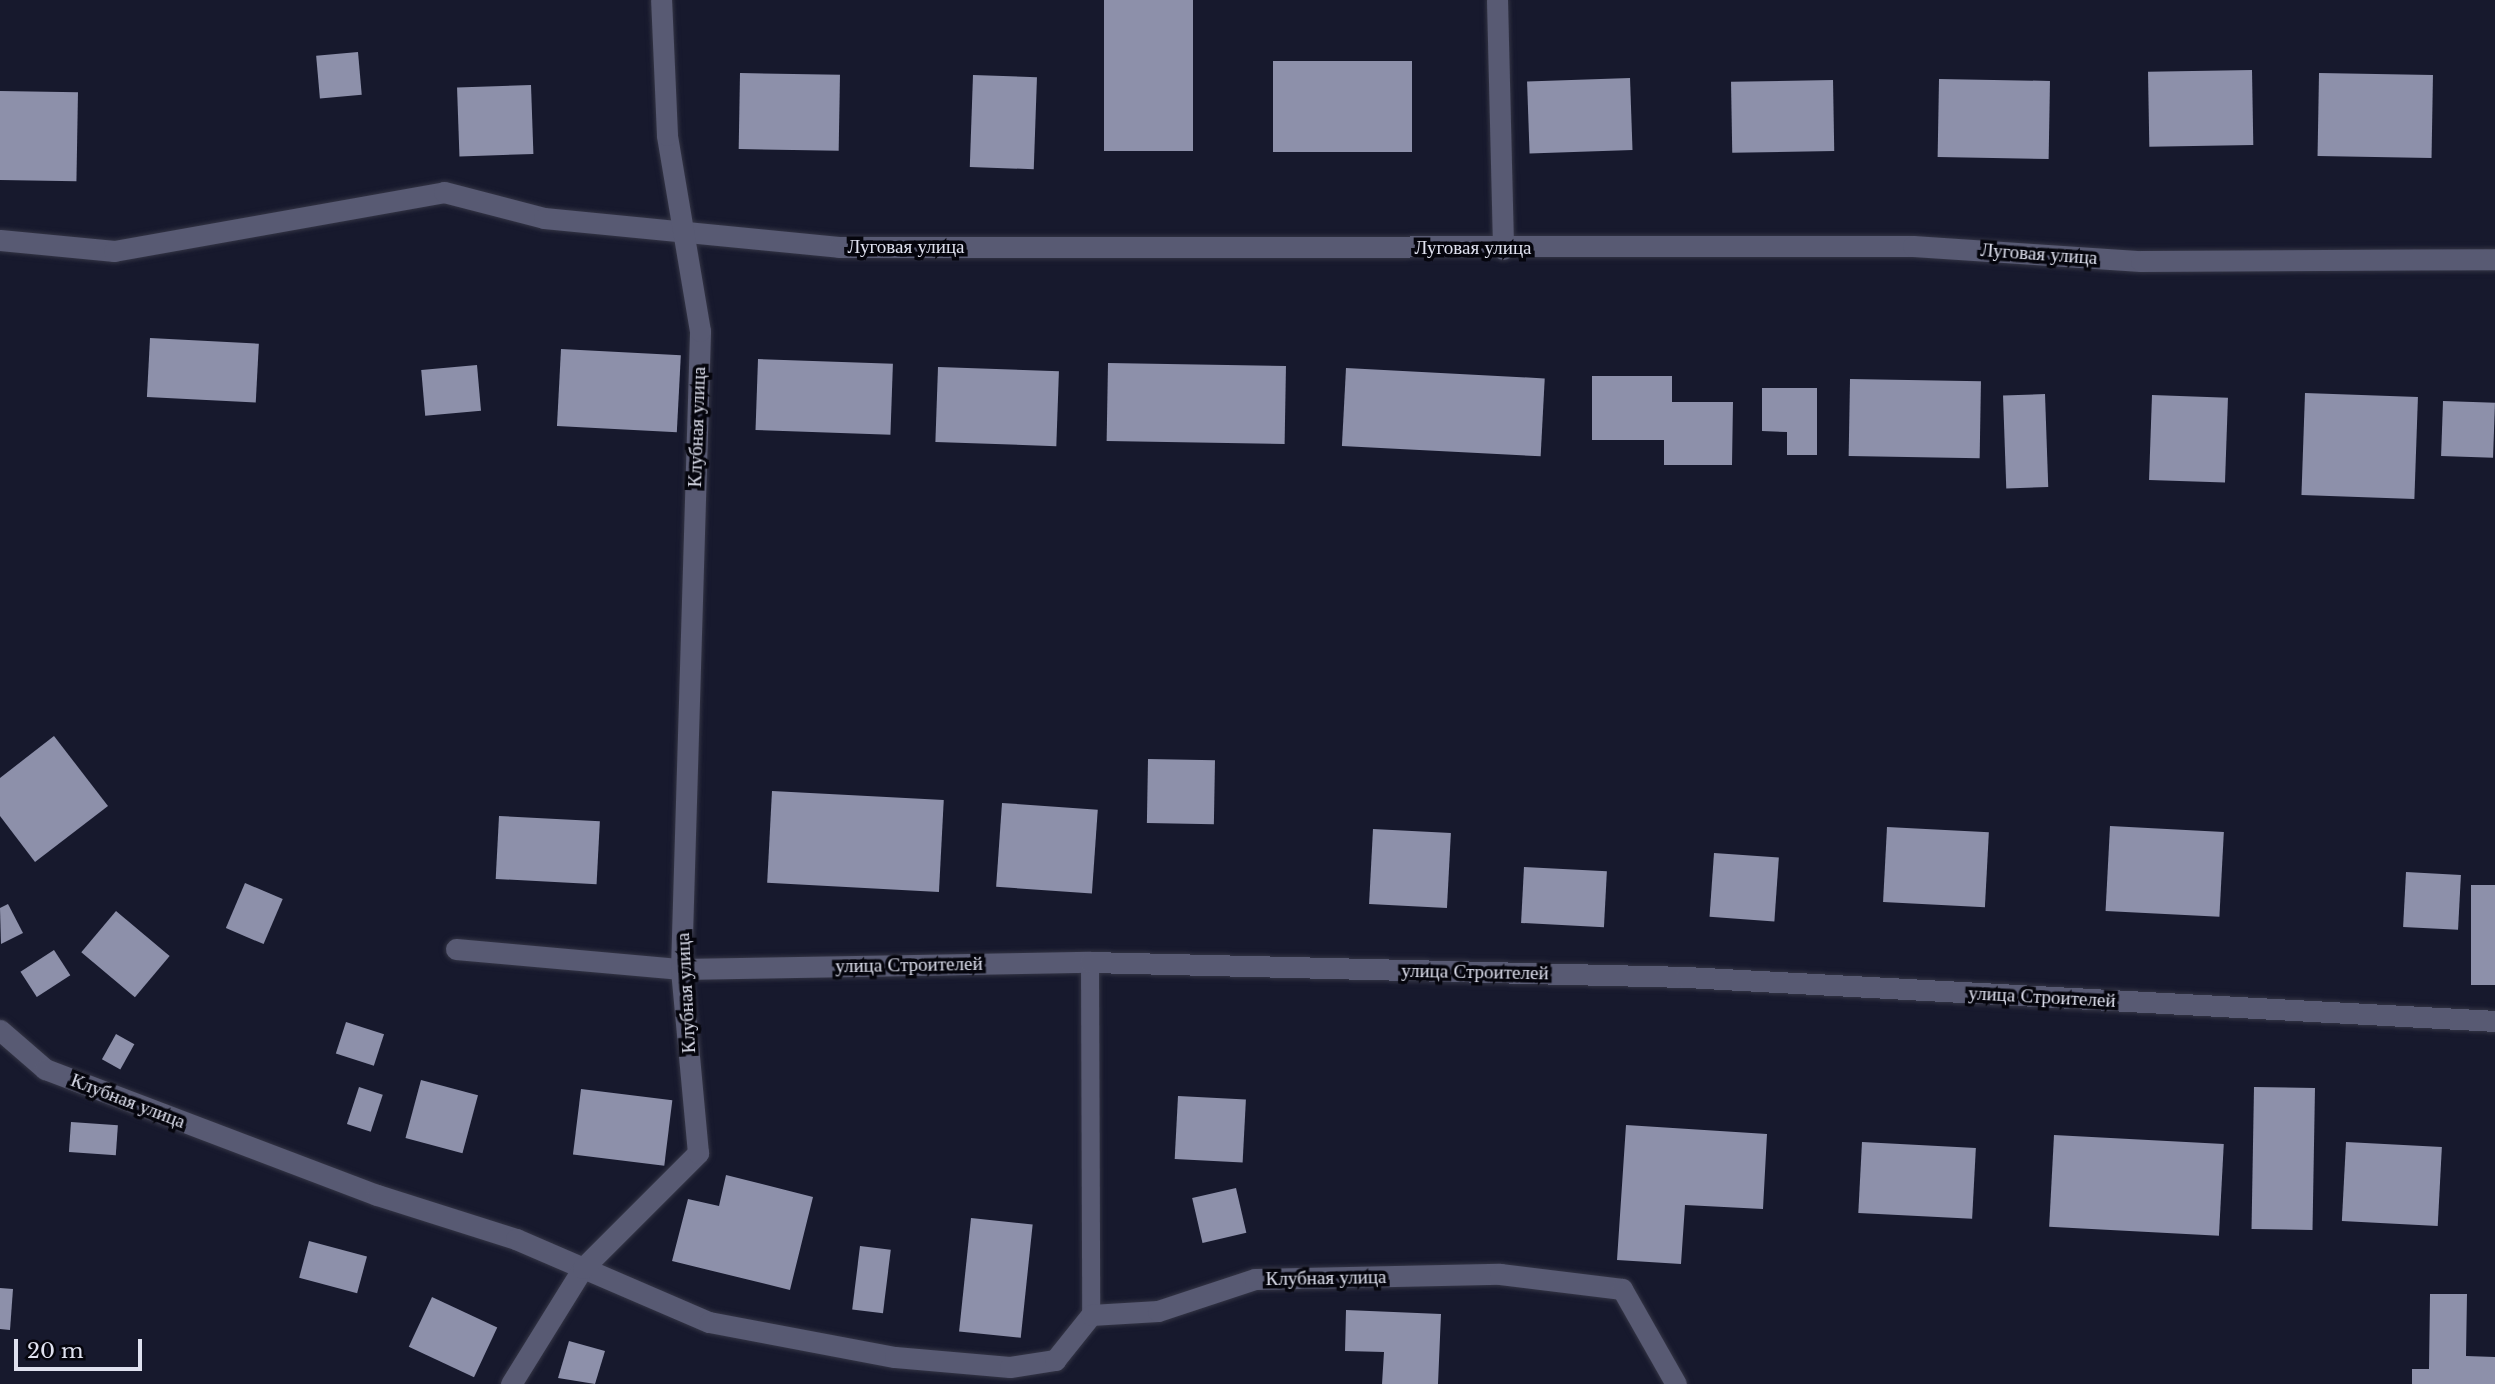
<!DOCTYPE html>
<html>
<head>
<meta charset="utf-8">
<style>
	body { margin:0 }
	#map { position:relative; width:2495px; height:1384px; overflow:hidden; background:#17192d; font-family:"Libre Baskerville",serif }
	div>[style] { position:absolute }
	.building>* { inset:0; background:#8d90aa; transform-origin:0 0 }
	.roads { filter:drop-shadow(0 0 2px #343545) drop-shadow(0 0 2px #343545) }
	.lane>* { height:18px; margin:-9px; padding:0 9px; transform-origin:9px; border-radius:9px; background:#585a73 }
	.street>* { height:21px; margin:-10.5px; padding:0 10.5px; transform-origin:10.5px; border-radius:10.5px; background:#585a73 }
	span { translate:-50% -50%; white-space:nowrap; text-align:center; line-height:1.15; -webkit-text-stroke:7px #05050d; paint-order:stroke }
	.street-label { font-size:19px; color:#dfe1ef }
	.scale { position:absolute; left:14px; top:1339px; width:128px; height:32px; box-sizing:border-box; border:4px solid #dfe1ef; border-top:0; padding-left:9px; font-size:21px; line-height:24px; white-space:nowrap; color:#dfe1ef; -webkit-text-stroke:5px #05050d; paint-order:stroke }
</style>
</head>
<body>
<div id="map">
	<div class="building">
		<div style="left:1104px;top:0;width:89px;height:151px"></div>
		<div style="left:358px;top:52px;width:43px;height:42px;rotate:85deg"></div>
		<div style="left:1273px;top:61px;width:139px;height:91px"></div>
		<div style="left:2252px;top:70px;width:75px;height:104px;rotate:89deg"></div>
		<div style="left:740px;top:73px;width:100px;height:76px;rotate:1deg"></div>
		<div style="left:2319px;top:73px;width:114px;height:83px;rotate:1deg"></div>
		<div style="left:973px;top:75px;width:64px;height:92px;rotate:2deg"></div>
		<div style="left:1630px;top:78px;width:72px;height:103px;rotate:88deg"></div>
		<div style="left:1939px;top:79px;width:111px;height:78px;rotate:1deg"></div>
		<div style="left:1833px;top:80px;width:71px;height:102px;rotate:89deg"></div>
		<div style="left:531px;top:85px;width:69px;height:74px;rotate:88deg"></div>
		<div style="left:0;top:91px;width:78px;height:89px;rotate:1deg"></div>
		<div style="left:150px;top:338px;width:109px;height:59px;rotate:3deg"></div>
		<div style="left:561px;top:349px;width:120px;height:77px;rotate:3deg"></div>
		<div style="left:758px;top:359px;width:135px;height:71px;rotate:2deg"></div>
		<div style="left:1108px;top:363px;width:178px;height:78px;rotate:1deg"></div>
		<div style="left:477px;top:365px;width:46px;height:56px;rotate:85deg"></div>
		<div style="left:938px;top:367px;width:121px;height:75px;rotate:2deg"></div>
		<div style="left:1346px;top:368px;width:199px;height:78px;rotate:3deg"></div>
		<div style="clip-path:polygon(1592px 376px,1672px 376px,1672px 402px,1733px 402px,1732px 465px,1664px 465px,1664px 440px,1592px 440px)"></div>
		<div style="left:1850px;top:379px;width:131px;height:77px;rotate:1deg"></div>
		<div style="clip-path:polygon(1762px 388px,1817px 388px,1817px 455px,1787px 455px,1787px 432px,1762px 431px)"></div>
		<div style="left:2305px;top:393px;width:113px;height:102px;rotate:2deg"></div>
		<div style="left:2045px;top:394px;width:93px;height:42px;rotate:88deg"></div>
		<div style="left:2152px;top:395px;width:76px;height:85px;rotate:2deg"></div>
		<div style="left:2443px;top:401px;width:52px;height:55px;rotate:2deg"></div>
		<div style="clip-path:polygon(54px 736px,108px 806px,35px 862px,0 816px,0 778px)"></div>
		<div style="left:1148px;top:759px;width:67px;height:64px;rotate:1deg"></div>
		<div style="left:772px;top:791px;width:172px;height:92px;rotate:3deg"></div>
		<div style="left:1002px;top:803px;width:96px;height:84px;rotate:4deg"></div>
		<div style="left:499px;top:816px;width:101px;height:63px;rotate:3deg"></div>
		<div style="left:2110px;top:826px;width:114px;height:85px;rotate:3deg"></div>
		<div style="left:1887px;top:827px;width:102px;height:75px;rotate:3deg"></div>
		<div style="left:1373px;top:829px;width:78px;height:75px;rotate:3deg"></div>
		<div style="left:1714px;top:853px;width:65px;height:64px;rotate:4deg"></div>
		<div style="left:1524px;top:867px;width:83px;height:56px;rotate:3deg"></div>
		<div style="left:2406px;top:872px;width:55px;height:55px;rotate:3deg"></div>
		<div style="left:245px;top:883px;width:41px;height:49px;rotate:23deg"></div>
		<div style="left:2471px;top:885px;width:24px;height:100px"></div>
		<div style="clip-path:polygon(8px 904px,23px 933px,1px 944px,0 908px)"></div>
		<div style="left:116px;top:911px;width:70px;height:54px;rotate:40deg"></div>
		<div style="left:54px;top:950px;width:30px;height:40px;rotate:57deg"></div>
		<div style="left:346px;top:1022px;width:40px;height:33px;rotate:18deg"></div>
		<div style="left:116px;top:1034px;width:21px;height:29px;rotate:29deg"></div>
		<div style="left:421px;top:1080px;width:59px;height:60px;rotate:15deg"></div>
		<div style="left:359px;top:1087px;width:25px;height:39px;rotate:18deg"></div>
		<div style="left:2254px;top:1087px;width:61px;height:142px;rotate:1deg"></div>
		<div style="left:581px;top:1089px;width:92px;height:66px;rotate:7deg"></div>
		<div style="left:1178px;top:1096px;width:68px;height:63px;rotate:3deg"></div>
		<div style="left:71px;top:1122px;width:47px;height:30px;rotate:4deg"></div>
		<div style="clip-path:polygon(1626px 1125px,1767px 1134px,1763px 1209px,1685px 1205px,1681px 1264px,1617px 1260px)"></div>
		<div style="left:2054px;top:1135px;width:170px;height:92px;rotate:3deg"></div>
		<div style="left:1862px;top:1142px;width:114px;height:71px;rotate:3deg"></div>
		<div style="left:2346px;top:1142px;width:96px;height:79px;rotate:3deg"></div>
		<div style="clip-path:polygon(726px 1175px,813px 1197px,790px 1290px,672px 1261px,688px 1199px,719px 1206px)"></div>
		<div style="left:1236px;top:1188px;width:46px;height:45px;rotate:77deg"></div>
		<div style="left:971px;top:1218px;width:62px;height:114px;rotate:6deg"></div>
		<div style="left:309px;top:1241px;width:60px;height:38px;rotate:15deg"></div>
		<div style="left:860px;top:1246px;width:31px;height:64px;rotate:7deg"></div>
		<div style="clip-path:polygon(0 1288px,13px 1289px,10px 1330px,0 1329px)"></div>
		<div style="clip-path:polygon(2430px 1294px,2467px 1294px,2466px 1356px,2495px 1357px,2495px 1384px,2412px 1384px,2412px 1369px,2429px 1369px)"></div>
		<div style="left:432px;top:1297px;width:72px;height:55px;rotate:25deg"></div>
		<div style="clip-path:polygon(1346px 1310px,1441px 1314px,1438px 1384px,1382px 1384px,1384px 1352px,1345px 1351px)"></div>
		<div style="clip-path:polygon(569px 1341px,605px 1351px,595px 1384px,558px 1378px)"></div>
	</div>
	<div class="roads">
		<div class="lane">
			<div style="left:1090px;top:962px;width:353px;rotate:89.8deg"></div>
		</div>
		<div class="street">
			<div style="left:1497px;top:0;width:249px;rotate:88.6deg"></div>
			<div style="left:0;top:240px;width:115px;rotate:5.5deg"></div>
			<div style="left:114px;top:251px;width:335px;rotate:-10.1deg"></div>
			<div style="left:444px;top:192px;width:103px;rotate:14.6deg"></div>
			<div style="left:544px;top:218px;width:296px;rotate:5.6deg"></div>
			<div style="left:839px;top:247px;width:1074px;rotate:-0.05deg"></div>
			<div style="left:1913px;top:246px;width:228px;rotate:3.8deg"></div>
			<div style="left:2141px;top:261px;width:354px;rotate:-0.3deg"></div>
			<div style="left:456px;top:949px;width:226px;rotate:5.1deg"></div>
			<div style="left:681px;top:969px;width:409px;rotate:-1deg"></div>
			<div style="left:1090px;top:962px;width:596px;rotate:1.44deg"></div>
			<div style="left:1686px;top:977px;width:810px;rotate:3.11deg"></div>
			<div style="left:0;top:1030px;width:60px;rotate:40.9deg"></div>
			<div style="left:45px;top:1069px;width:355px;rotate:20.8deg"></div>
			<div style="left:377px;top:1195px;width:146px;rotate:17.6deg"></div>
			<div style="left:516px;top:1239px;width:210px;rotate:23.3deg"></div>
			<div style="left:709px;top:1322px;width:189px;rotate:10.7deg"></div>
			<div style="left:895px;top:1357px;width:115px;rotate:5deg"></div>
			<div style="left:1010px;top:1367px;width:46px;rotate:-8.8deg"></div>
			<div style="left:1055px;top:1360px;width:58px;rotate:-51.3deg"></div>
			<div style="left:1091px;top:1315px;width:67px;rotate:-3.4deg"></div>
			<div style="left:1158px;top:1311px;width:102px;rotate:-18.3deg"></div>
			<div style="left:1255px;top:1279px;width:245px;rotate:-1.2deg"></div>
			<div style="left:1500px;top:1274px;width:123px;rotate:7deg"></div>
			<div style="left:1622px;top:1289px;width:109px;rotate:60.4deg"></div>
			<div style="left:511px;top:1384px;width:137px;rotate:-58.2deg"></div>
			<div style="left:583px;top:1268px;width:163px;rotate:-45deg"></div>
			<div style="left:698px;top:1153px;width:185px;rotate:-95.3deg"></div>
			<div style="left:681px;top:969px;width:638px;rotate:-88.29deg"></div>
			<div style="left:700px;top:331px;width:199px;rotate:-99.6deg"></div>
			<div style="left:667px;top:135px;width:135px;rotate:-92.5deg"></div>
		</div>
	</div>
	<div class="street-label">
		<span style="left:906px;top:247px">Луговая улица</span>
		<span style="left:1473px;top:248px">Луговая улица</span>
		<span style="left:2039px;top:254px;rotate:4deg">Луговая улица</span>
		<span style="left:697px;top:427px;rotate:-88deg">Клубная улица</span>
		<span style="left:909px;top:965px;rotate:-1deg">улица Строителей</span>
		<span style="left:1475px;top:972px;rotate:1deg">улица Строителей</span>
		<span style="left:686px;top:993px;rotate:-93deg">Клубная улица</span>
		<span style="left:2042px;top:997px;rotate:3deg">улица Строителей</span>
		<span style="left:128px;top:1101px;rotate:21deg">Клубная улица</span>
		<span style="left:1326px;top:1278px;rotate:-1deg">Клубная улица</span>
	</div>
	<div class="scale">20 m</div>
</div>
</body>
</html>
